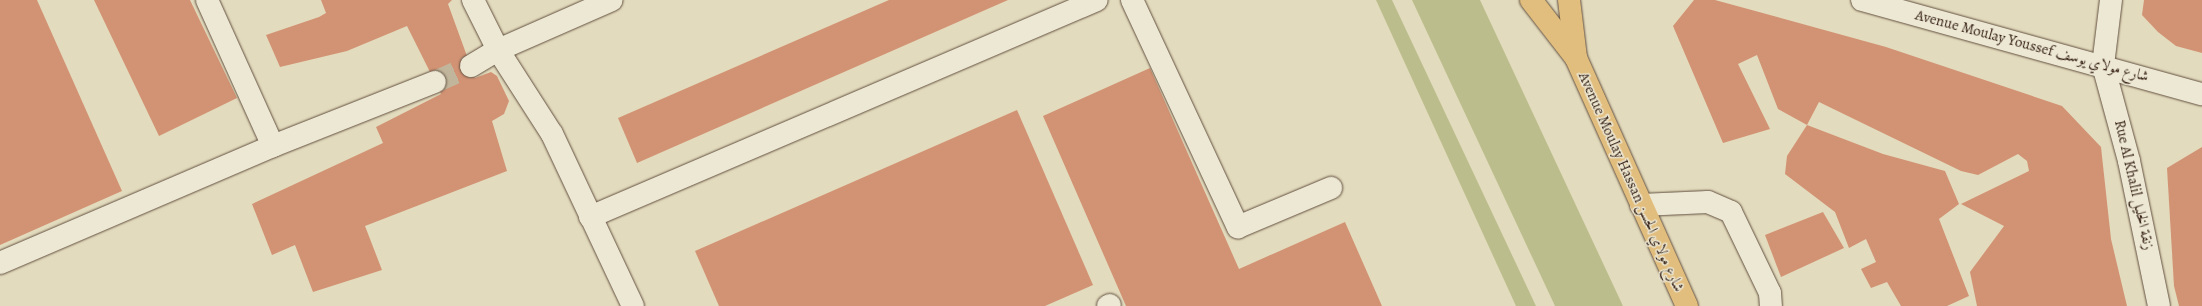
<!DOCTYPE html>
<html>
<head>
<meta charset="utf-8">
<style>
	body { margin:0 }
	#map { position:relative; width:2202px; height:306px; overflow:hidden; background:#e3dbbd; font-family:Alegreya,Amiri,serif }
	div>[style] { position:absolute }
	.green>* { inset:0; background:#bbbe8c }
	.building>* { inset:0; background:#d29374 }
	.minor-tunnel>* { height:22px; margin-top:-11px; transform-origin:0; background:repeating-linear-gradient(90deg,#c1b69c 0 22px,transparent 0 33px) }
	.roads { filter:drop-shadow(0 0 1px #625040) drop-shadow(0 0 1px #625040) }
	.minor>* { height:22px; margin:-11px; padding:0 11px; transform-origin:11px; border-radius:11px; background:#ede8d4 }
	.major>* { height:22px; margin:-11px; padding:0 11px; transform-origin:11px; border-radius:11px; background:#e2be7e }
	span { translate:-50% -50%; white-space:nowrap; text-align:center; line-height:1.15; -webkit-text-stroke:3px #ede8d4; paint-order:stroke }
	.street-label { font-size:15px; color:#372216 }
</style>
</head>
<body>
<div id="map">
	<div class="green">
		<div style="clip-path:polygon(1376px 0,1392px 0,1536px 306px,1516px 306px)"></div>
		<div style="clip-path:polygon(1412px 0,1480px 0,1623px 306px,1555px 306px)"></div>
	</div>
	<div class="building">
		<div style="clip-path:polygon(0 0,37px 0,122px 191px,0 245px)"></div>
		<div style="clip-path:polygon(94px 0,190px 0,237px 98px,159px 136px)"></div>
		<div style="clip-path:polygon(321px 0,452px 0,448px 4px,475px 78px,491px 72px,497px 76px,509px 101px,504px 114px,492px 121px,507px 171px,365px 226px,382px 270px,313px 292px,295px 245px,272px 255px,252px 204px,383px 143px,376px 127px,441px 94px,407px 26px,347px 51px,280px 67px,266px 35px,319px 17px,326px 13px)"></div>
		<div style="clip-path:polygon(889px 0,1008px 0,637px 163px,618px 118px)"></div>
		<div style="clip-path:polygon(1694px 0,1715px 0,1886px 47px,2062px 106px,2101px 147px,2111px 239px,2127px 306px,1977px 306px,1970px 272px,2004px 226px,1961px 204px,2029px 171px,2027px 161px,2018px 154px,1978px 175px,1961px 171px,1819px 102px,1807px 125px,1778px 109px,1757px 55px,1738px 64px,1770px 129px,1723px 143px,1673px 26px)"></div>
		<div style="clip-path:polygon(2144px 0,2202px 0,2202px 53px,2176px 46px,2158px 32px,2142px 15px)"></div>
		<div style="clip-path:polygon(1150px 68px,1239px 269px,1345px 222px,1382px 306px,1126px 306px,1043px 116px)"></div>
		<div style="clip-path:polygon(1017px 110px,1093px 285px,1045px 306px,719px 306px,695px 251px)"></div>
		<div style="clip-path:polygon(1807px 125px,1883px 154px,1945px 171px,1959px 204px,1939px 219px,1969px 296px,1947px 306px,1901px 306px,1887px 282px,1871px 288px,1861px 269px,1876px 262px,1866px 239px,1849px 248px,1835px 212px,1785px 174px,1787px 156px)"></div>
		<div style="clip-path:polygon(2202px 147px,2202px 306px,2179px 306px,2174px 286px,2167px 168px)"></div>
		<div style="clip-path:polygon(1823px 212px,1844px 248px,1781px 277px,1765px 235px)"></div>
	</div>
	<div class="minor-tunnel">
		<div style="left:435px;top:82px;width:39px;rotate:-24deg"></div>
	</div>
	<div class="roads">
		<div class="minor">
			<div style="left:207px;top:0;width:160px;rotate:65.7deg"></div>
			<div style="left:473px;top:0;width:56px;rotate:63.4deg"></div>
			<div style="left:498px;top:50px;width:100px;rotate:57.3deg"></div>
			<div style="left:552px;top:134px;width:190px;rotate:64.8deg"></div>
			<div style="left:1132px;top:0;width:251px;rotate:65deg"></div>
			<div style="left:1238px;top:227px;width:101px;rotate:-22.8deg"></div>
			<div style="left:1862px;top:0;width:353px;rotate:15.5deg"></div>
			<div style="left:2111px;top:0;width:65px;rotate:97deg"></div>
			<div style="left:2103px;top:65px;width:99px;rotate:74.8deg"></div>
			<div style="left:2129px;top:161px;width:148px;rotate:78.3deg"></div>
			<div style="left:471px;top:66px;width:31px;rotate:-31deg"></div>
			<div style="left:498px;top:50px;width:124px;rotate:-23.7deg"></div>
			<div style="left:1641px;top:205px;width:67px;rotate:-2.6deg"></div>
			<div style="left:1708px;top:202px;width:25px;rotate:23deg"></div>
			<div style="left:1731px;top:212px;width:90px;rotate:64.3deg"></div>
			<div style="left:1770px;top:293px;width:13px;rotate:86deg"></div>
			<div style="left:590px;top:217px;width:551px;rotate:-23.17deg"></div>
			<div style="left:0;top:263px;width:297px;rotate:-23.2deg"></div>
			<div style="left:273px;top:146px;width:174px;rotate:-21.6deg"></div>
			<div style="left:1108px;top:306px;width:2px;rotate:-27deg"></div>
		</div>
		<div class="major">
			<div style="left:1531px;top:0;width:73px;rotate:52.2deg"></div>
			<div style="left:1576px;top:58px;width:272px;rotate:65.9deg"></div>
			<div style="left:1569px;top:0;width:58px;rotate:83.1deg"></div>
		</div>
	</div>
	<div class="street-label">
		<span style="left:2032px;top:46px;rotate:15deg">Avenue Moulay Youssef شارع مولاي يوسف</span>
		<span style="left:1631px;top:182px;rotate:66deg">Avenue Moulay Hassan شارع مولاي الحسن</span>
		<span style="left:2134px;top:185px;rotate:77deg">Rue Al Khalil زنقة الخليل</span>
	</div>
</div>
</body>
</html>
